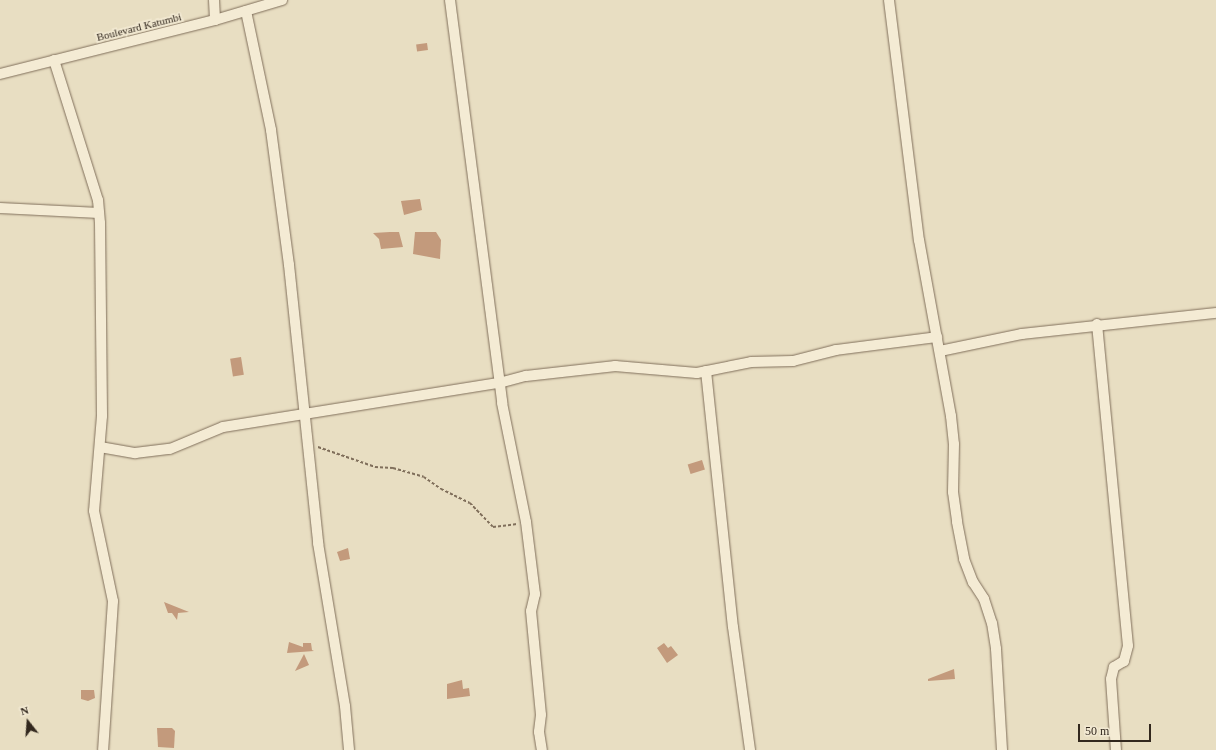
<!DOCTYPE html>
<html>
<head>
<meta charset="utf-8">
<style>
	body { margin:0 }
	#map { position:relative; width:1216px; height:750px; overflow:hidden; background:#e8dec2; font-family:Georgia,serif }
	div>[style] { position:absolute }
	.building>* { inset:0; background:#c39a7c; transform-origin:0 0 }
	.path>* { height:1.5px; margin-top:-0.75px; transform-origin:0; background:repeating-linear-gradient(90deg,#806f5b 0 3px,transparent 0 5px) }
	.roads { filter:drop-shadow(0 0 1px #806f5b) drop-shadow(0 0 1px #806f5b) }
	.minor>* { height:10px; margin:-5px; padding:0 5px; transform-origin:5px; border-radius:5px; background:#f4ebd4 }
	span { translate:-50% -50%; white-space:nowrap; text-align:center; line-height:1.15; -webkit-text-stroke:3.5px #f1e8d1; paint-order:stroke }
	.street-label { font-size:11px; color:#32281e }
	.north { position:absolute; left:8px; top:702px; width:40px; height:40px; -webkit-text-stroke:3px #f1e8d1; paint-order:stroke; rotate:343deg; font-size:11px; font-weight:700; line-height:16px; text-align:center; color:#32281e }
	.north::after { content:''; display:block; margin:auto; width:14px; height:18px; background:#32281e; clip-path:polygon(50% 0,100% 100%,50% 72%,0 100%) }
	.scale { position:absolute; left:1078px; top:724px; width:73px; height:18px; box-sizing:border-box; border:2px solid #32281e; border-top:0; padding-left:5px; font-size:12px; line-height:14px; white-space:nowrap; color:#32281e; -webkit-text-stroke:3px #f1e8d1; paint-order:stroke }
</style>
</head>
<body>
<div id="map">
	<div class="building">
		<div style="left:427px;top:43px;width:7px;height:11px;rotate:82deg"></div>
		<div style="clip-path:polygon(420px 199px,422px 210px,404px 215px,401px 201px)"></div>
		<div style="clip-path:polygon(390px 232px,399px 232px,403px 247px,381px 249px,379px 239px,373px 233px)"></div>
		<div style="clip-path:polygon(415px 232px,436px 232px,441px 240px,440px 259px,413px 254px)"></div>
		<div style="left:241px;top:357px;width:18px;height:11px;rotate:81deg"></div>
		<div style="left:702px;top:460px;width:10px;height:15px;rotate:73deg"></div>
		<div style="clip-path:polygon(348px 548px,350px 559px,340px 561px,337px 552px)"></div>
		<div style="clip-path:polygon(164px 602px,189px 612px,178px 613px,177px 620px,172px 613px,168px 613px)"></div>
		<div style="clip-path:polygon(289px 642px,303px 647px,303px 643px,311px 643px,312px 650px,314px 651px,287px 653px)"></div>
		<div style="clip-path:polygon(664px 643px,668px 648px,671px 646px,678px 655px,667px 663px,657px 648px)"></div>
		<div style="clip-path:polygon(304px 654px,309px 665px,295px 671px)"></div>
		<div style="clip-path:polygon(954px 669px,955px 679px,928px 681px,928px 679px)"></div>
		<div style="clip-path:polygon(462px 680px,463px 689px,469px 688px,470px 696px,447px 699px,447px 684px)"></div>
		<div style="clip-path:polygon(81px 690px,94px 690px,95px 698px,88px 701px,81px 699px)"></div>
		<div style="clip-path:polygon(157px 728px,172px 728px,175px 731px,174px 748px,158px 747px)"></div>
	</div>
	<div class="path">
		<div style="left:318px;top:447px;width:60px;rotate:19.3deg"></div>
		<div style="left:375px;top:467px;width:18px;rotate:3deg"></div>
		<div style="left:393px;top:468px;width:32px;rotate:16deg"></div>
		<div style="left:424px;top:477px;width:21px;rotate:35deg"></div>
		<div style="left:441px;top:489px;width:32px;rotate:26deg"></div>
		<div style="left:470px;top:503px;width:33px;rotate:46deg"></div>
		<div style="left:493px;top:527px;width:24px;rotate:-7deg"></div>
	</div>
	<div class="roads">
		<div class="minor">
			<div style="left:214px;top:0;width:20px;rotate:87deg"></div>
			<div style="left:450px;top:0;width:406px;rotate:82.6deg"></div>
			<div style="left:502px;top:403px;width:121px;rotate:78.6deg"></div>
			<div style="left:526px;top:522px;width:73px;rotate:82.9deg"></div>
			<div style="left:535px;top:594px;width:17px;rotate:103deg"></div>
			<div style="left:531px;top:611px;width:104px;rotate:84.5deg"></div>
			<div style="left:541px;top:715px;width:17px;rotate:97deg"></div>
			<div style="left:539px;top:732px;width:18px;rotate:81deg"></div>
			<div style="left:889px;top:0;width:242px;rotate:82.9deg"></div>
			<div style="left:919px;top:240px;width:179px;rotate:79.7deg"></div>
			<div style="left:951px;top:416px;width:28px;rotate:84deg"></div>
			<div style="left:954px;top:444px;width:48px;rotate:91.2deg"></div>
			<div style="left:953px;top:492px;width:30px;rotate:82deg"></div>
			<div style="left:957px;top:522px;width:38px;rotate:79deg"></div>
			<div style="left:964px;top:559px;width:25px;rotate:69deg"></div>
			<div style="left:973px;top:582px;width:20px;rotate:57deg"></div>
			<div style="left:984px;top:599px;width:25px;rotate:72deg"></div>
			<div style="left:992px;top:623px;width:26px;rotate:81deg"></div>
			<div style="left:996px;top:649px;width:101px;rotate:86.6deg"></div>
			<div style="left:246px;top:11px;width:122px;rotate:78.1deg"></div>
			<div style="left:271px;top:130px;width:136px;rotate:82.4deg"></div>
			<div style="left:289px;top:265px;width:280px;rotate:84deg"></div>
			<div style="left:318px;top:543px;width:165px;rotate:80.6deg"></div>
			<div style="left:345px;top:706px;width:44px;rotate:84.8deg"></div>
			<div style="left:54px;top:60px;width:147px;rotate:72.6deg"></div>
			<div style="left:98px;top:200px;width:23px;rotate:85deg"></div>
			<div style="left:100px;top:223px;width:193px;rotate:89.4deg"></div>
			<div style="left:102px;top:416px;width:95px;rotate:94.8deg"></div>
			<div style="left:94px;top:511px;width:92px;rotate:78.1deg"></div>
			<div style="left:113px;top:601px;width:149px;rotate:93.8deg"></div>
			<div style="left:0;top:74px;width:222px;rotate:-14.1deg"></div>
			<div style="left:215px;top:20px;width:70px;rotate:-16.6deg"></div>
			<div style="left:0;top:208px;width:99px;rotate:2.9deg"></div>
			<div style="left:1097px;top:324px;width:323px;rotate:84.5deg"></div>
			<div style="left:1128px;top:646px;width:16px;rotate:105deg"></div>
			<div style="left:1124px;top:661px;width:12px;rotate:149deg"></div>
			<div style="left:1114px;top:667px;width:12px;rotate:104deg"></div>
			<div style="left:1111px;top:679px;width:71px;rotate:86deg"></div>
			<div style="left:940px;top:351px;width:84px;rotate:-11.7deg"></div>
			<div style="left:1022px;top:334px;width:195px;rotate:-6.2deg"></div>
			<div style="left:706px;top:371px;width:257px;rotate:84deg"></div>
			<div style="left:733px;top:627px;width:124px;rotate:82.1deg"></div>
			<div style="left:100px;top:447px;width:36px;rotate:10deg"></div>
			<div style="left:135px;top:453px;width:35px;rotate:-7deg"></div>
			<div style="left:170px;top:449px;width:57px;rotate:-22.5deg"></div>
			<div style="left:223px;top:427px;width:279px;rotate:-9.1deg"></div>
			<div style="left:499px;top:383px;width:28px;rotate:-15deg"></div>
			<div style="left:526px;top:376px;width:90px;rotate:-6.4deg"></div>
			<div style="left:615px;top:366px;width:82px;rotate:4.9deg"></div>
			<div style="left:697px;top:373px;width:55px;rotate:-11.5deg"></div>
			<div style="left:751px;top:362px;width:42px;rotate:-1.4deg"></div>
			<div style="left:793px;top:361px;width:44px;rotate:-14.3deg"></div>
			<div style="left:836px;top:350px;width:102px;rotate:-7.3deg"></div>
		</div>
	</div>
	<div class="street-label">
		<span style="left:139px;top:27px;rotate:-14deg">Boulevard Katumbi</span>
	</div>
	<div class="north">N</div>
	<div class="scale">50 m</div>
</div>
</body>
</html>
